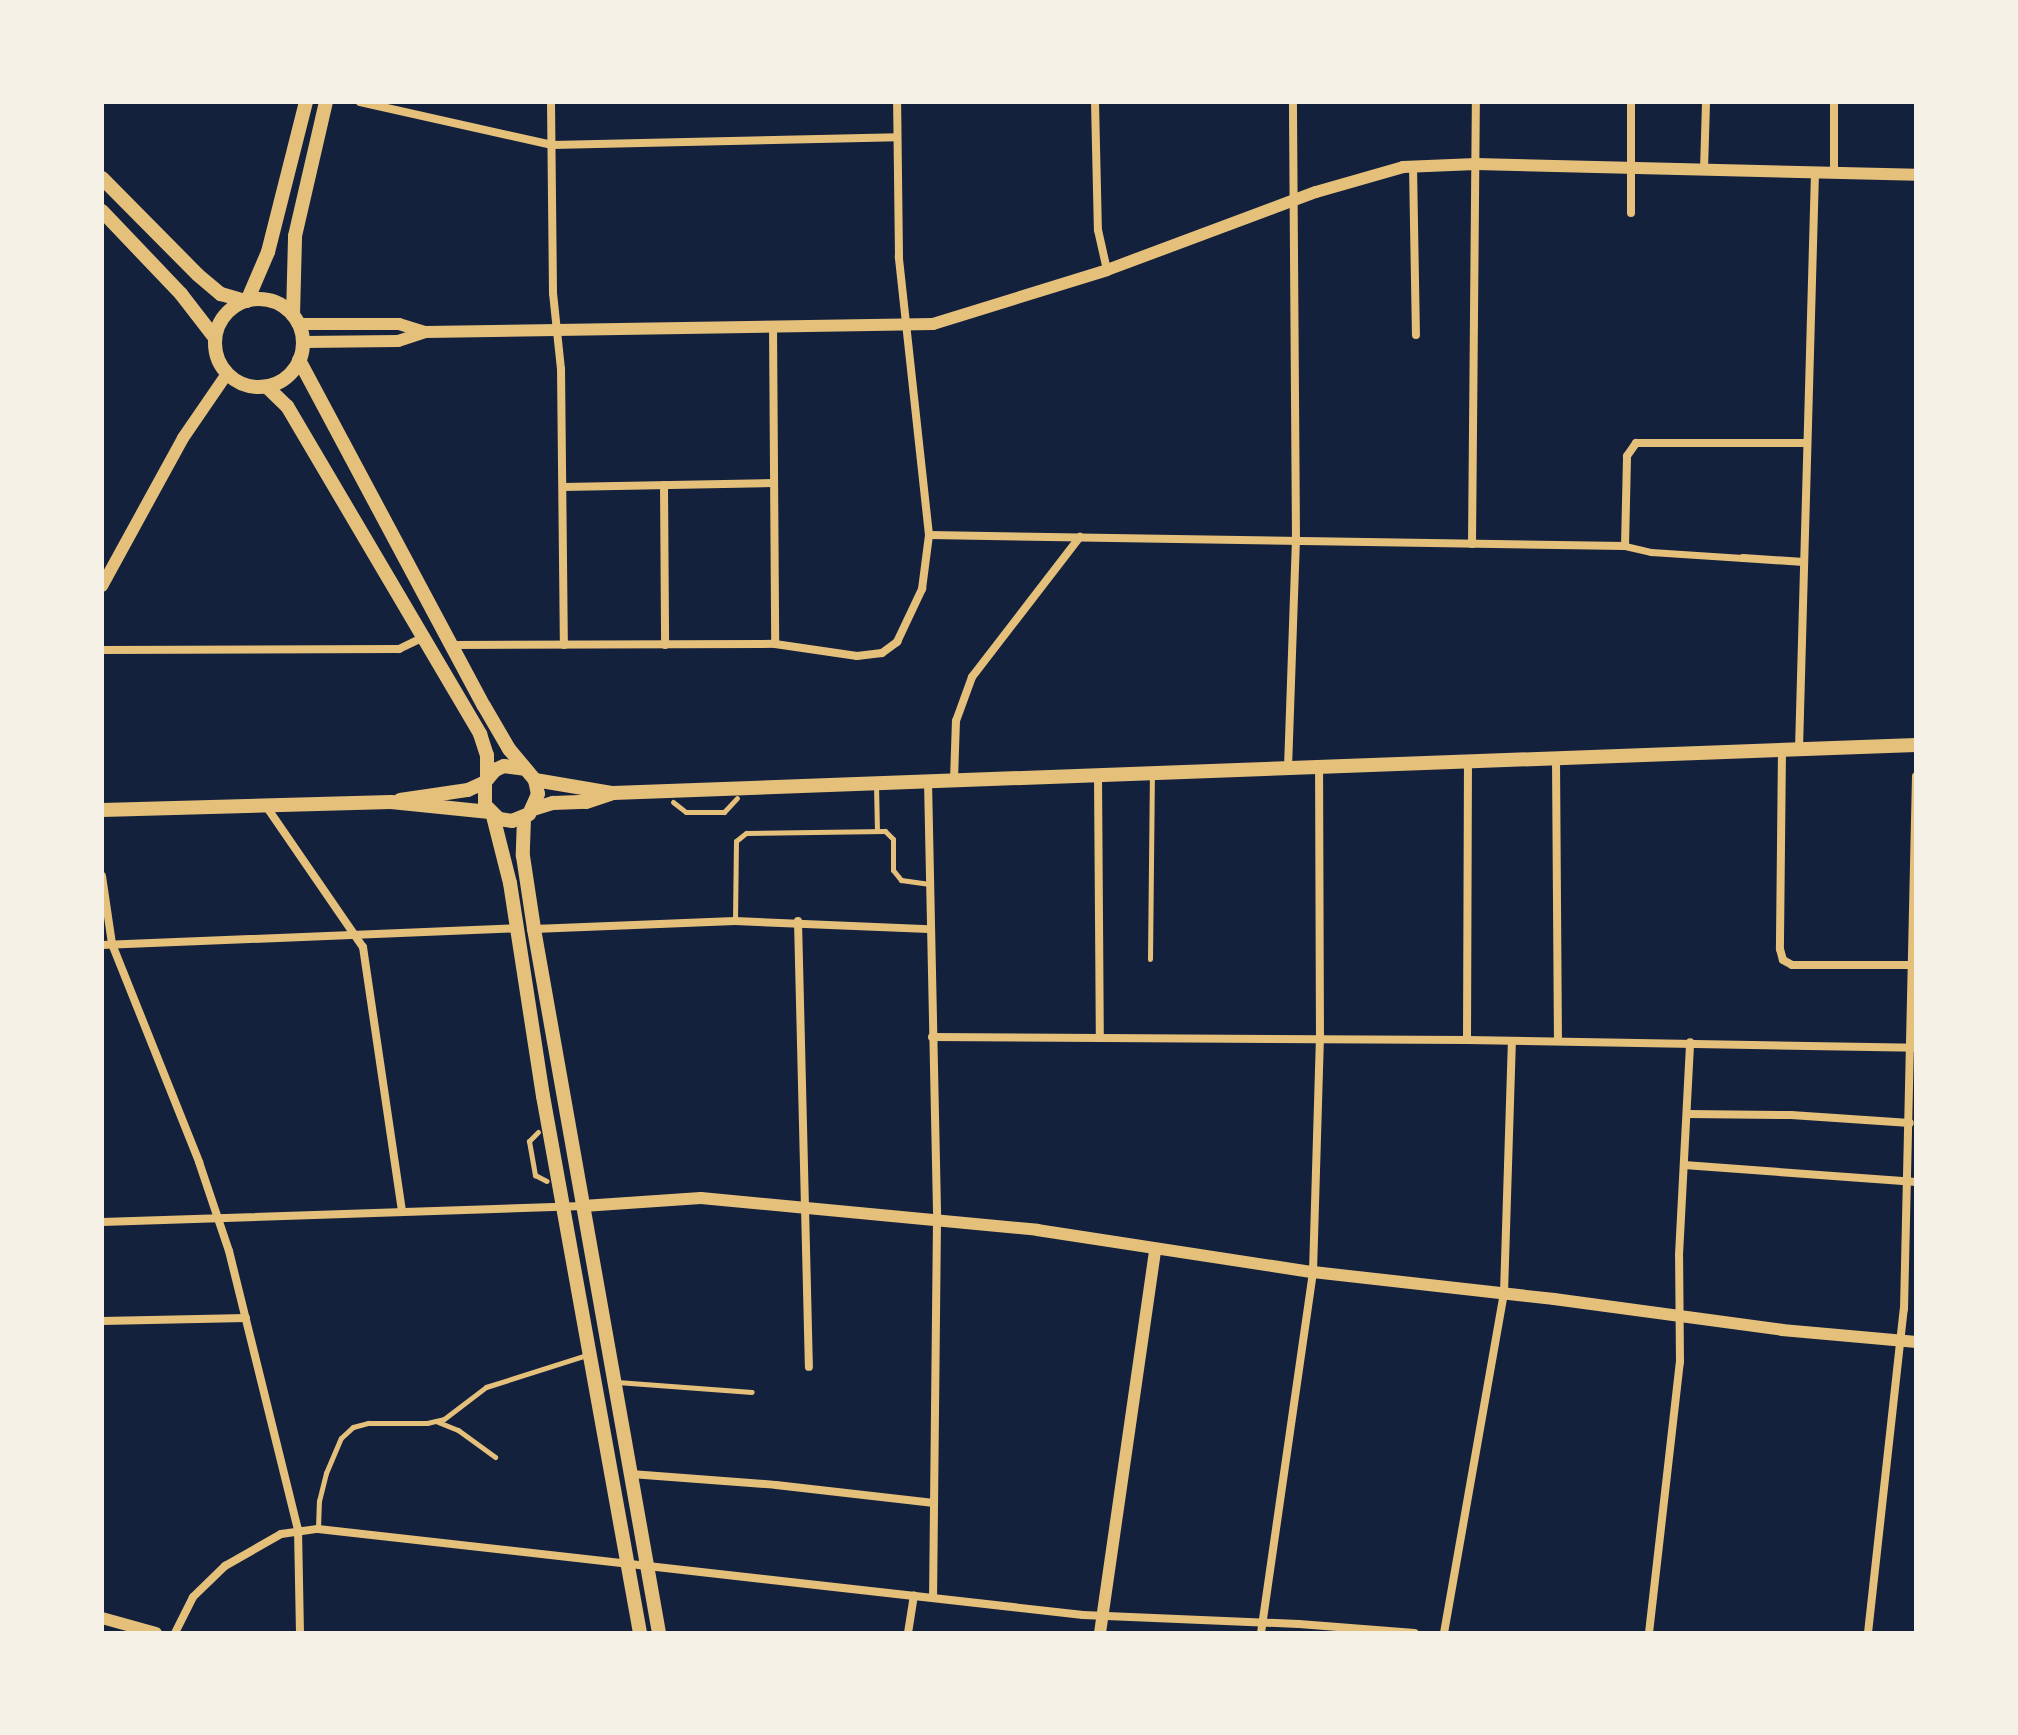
<!DOCTYPE html>
<html>
<head>
<meta charset="utf-8">
<style>
	body { margin:0 }
	#map { position:relative; width:2018px; height:1735px; overflow:hidden; background:#14213d; font-family:"Noto Serif",serif }
	div>[style] { position:absolute }
	.service>* { height:5px; margin:-2.5px; padding:0 2.5px; transform-origin:2.5px; border-radius:2.5px; background:#e5c07b }
	.pedestrian>* { height:7px; margin:-3.5px; padding:0 3.5px; transform-origin:3.5px; border-radius:3.5px; background:#e5c07b }
	.minor>* { height:8px; margin:-4px; padding:0 4px; transform-origin:4px; border-radius:4px; background:#e5c07b }
	.tertiary>* { height:12px; margin:-6px; padding:0 6px; transform-origin:6px; border-radius:6px; background:#e5c07b }
	.secondary>* { height:14px; margin:-7px; padding:0 7px; transform-origin:7px; border-radius:7px; background:#e5c07b }
	.primary>* { height:14px; margin:-7px; padding:0 7px; transform-origin:7px; border-radius:7px; background:#e5c07b }
	.primary>.ring { margin:-7px; padding:0; box-sizing:content-box; background:none; border:14px solid #e5c07b; border-radius:50% }
	span { translate:-50% -50%; white-space:nowrap; text-align:center; line-height:1.15; -webkit-text-stroke:6px #f6f1e7; paint-order:stroke }
	.frame { position:absolute; inset:0; border:104px solid #f6f1e7; pointer-events:none }
</style>
</head>
<body>
<div id="map">
	<div class="service">
		<div style="left:876px;top:784px;width:46px;rotate:88.8deg"></div>
		<div style="left:673px;top:802px;width:16px;rotate:38deg"></div>
		<div style="left:686px;top:812px;width:38px"></div>
		<div style="left:724px;top:812px;width:19px;rotate:-47deg"></div>
		<div style="left:735px;top:921px;width:80px;rotate:-89.3deg"></div>
		<div style="left:736px;top:841px;width:13px;rotate:-39deg"></div>
		<div style="left:746px;top:833px;width:139px;rotate:-0.8deg"></div>
		<div style="left:885px;top:831px;width:11px;rotate:45deg"></div>
		<div style="left:893px;top:839px;width:31px;rotate:90deg"></div>
		<div style="left:893px;top:870px;width:13px;rotate:51deg"></div>
		<div style="left:901px;top:880px;width:27px;rotate:8deg"></div>
		<div style="left:1150px;top:959px;width:183px;rotate:-89.4deg"></div>
		<div style="left:538px;top:1132px;width:13px;rotate:135deg"></div>
		<div style="left:529px;top:1141px;width:35px;rotate:80deg"></div>
		<div style="left:535px;top:1175px;width:13px;rotate:27deg"></div>
		<div style="left:617px;top:1382px;width:135px;rotate:4.2deg"></div>
		<div style="left:438px;top:1422px;width:22px;rotate:22deg"></div>
		<div style="left:458px;top:1430px;width:46px;rotate:36.1deg"></div>
		<div style="left:318px;top:1528px;width:27px;rotate:-88deg"></div>
		<div style="left:319px;top:1501px;width:29px;rotate:-76deg"></div>
		<div style="left:326px;top:1473px;width:38px;rotate:-67deg"></div>
		<div style="left:341px;top:1438px;width:16px;rotate:-43deg"></div>
		<div style="left:353px;top:1427px;width:16px;rotate:-15deg"></div>
		<div style="left:368px;top:1423px;width:59px"></div>
		<div style="left:427px;top:1423px;width:17px;rotate:-13deg"></div>
		<div style="left:444px;top:1419px;width:53px;rotate:-37.3deg"></div>
		<div style="left:486px;top:1387px;width:106px;rotate:-17.6deg"></div>
	</div>
	<div class="pedestrian">
		<div style="left:1625px;top:546px;width:27px;rotate:13deg"></div>
		<div style="left:1651px;top:552px;width:92px;rotate:3.7deg"></div>
	</div>
	<div class="minor">
		<div style="left:360px;top:102px;width:197px;rotate:12.6deg"></div>
		<div style="left:552px;top:145px;width:345px;rotate:-1.3deg"></div>
		<div style="left:551px;top:102px;width:191px;rotate:89.4deg"></div>
		<div style="left:553px;top:293px;width:76px;rotate:84deg"></div>
		<div style="left:561px;top:369px;width:276px;rotate:89.4deg"></div>
		<div style="left:1095px;top:102px;width:128px;rotate:88.7deg"></div>
		<div style="left:1098px;top:230px;width:41px;rotate:77.3deg"></div>
		<div style="left:1631px;top:102px;width:111px;rotate:90deg"></div>
		<div style="left:1413px;top:166px;width:169px;rotate:89deg"></div>
		<div style="left:1704px;top:170px;width:68px;rotate:-88.3deg"></div>
		<div style="left:1834px;top:174px;width:72px;rotate:-90deg"></div>
		<div style="left:773px;top:326px;width:318px;rotate:89.6deg"></div>
		<div style="left:664px;top:485px;width:160px;rotate:89.6deg"></div>
		<div style="left:563px;top:487px;width:211px;rotate:-1.1deg"></div>
		<div style="left:929px;top:535px;width:696px;rotate:0.91deg"></div>
		<div style="left:1625px;top:546px;width:90px;rotate:-88.7deg"></div>
		<div style="left:1627px;top:456px;width:16px;rotate:-55deg"></div>
		<div style="left:1636px;top:443px;width:171px"></div>
		<div style="left:1472px;top:544px;width:442px;rotate:-89.5deg"></div>
		<div style="left:1743px;top:558px;width:61px;rotate:3.8deg"></div>
		<div style="left:452px;top:645px;width:323px;rotate:-0.2deg"></div>
		<div style="left:775px;top:644px;width:83px;rotate:8.3deg"></div>
		<div style="left:857px;top:656px;width:25px;rotate:-7deg"></div>
		<div style="left:882px;top:653px;width:19px;rotate:-36deg"></div>
		<div style="left:897px;top:642px;width:59px;rotate:-64.7deg"></div>
		<div style="left:922px;top:589px;width:54px;rotate:-82.6deg"></div>
		<div style="left:929px;top:535px;width:280px;rotate:-96.2deg"></div>
		<div style="left:899px;top:257px;width:155px;rotate:-90.7deg"></div>
		<div style="left:102px;top:650px;width:297px;rotate:-0.2deg"></div>
		<div style="left:399px;top:649px;width:25px;rotate:-26deg"></div>
		<div style="left:1782px;top:749px;width:200px;rotate:90.6deg"></div>
		<div style="left:1780px;top:949px;width:11px;rotate:75deg"></div>
		<div style="left:1783px;top:960px;width:10px;rotate:29deg"></div>
		<div style="left:1792px;top:965px;width:119px"></div>
		<div style="left:1799px;top:749px;width:576px;rotate:-88.41deg"></div>
		<div style="left:1556px;top:760px;width:281px;rotate:89.6deg"></div>
		<div style="left:1288px;top:768px;width:227px;rotate:-88deg"></div>
		<div style="left:1296px;top:541px;width:439px;rotate:-90.4deg"></div>
		<div style="left:1098px;top:775px;width:262px;rotate:89.6deg"></div>
		<div style="left:954px;top:780px;width:59px;rotate:-88.1deg"></div>
		<div style="left:956px;top:721px;width:47px;rotate:-70deg"></div>
		<div style="left:972px;top:677px;width:177px;rotate:-52.4deg"></div>
		<div style="left:928px;top:781px;width:439px;rotate:88.8deg"></div>
		<div style="left:937px;top:1220px;width:377px;rotate:90.6deg"></div>
		<div style="left:266px;top:806px;width:171px;rotate:55.5deg"></div>
		<div style="left:363px;top:947px;width:267px;rotate:81.6deg"></div>
		<div style="left:102px;top:876px;width:69px;rotate:81.6deg"></div>
		<div style="left:112px;top:944px;width:235px;rotate:68.2deg"></div>
		<div style="left:199px;top:1162px;width:94px;rotate:71.4deg"></div>
		<div style="left:229px;top:1251px;width:286px;rotate:76.1deg"></div>
		<div style="left:298px;top:1529px;width:104px;rotate:88.9deg"></div>
		<div style="left:798px;top:921px;width:446px;rotate:88.6deg"></div>
		<div style="left:534px;top:929px;width:201px;rotate:-2.3deg"></div>
		<div style="left:735px;top:921px;width:194px;rotate:2.4deg"></div>
		<div style="left:102px;top:945px;width:415px;rotate:-2.3deg"></div>
		<div style="left:932px;top:1037px;width:535px;rotate:0.32deg"></div>
		<div style="left:1467px;top:1040px;width:449px;rotate:1deg"></div>
		<div style="left:1467px;top:1040px;width:277px;rotate:-89.8deg"></div>
		<div style="left:1687px;top:1114px;width:104px;rotate:0.6deg"></div>
		<div style="left:1791px;top:1115px;width:119px;rotate:3.8deg"></div>
		<div style="left:1684px;top:1165px;width:233px;rotate:4.2deg"></div>
		<div style="left:102px;top:1222px;width:481px;rotate:-1.9deg"></div>
		<div style="left:102px;top:1321px;width:144px;rotate:-1.2deg"></div>
		<div style="left:631px;top:1474px;width:145px;rotate:4.3deg"></div>
		<div style="left:776px;top:1485px;width:159px;rotate:6.5deg"></div>
		<div style="left:175px;top:1633px;width:40px;rotate:-63.4deg"></div>
		<div style="left:193px;top:1597px;width:45px;rotate:-44.1deg"></div>
		<div style="left:225px;top:1566px;width:64px;rotate:-29.7deg"></div>
		<div style="left:281px;top:1534px;width:37px;rotate:-8deg"></div>
		<div style="left:318px;top:1529px;width:770px;rotate:6.41deg"></div>
		<div style="left:1083px;top:1615px;width:216px;rotate:2.4deg"></div>
		<div style="left:1299px;top:1624px;width:116px;rotate:4.4deg"></div>
		<div style="left:908px;top:1633px;width:38px;rotate:-81deg"></div>
		<div style="left:1261px;top:1633px;width:365px;rotate:-81.8deg"></div>
		<div style="left:1313px;top:1272px;width:231px;rotate:-88.3deg"></div>
		<div style="left:1320px;top:1041px;width:273px;rotate:-90.2deg"></div>
		<div style="left:1444px;top:1633px;width:345px;rotate:-80deg"></div>
		<div style="left:1504px;top:1293px;width:252px;rotate:-88.2deg"></div>
		<div style="left:1649px;top:1633px;width:273px;rotate:-83.5deg"></div>
		<div style="left:1680px;top:1362px;width:107px;rotate:-90.5deg"></div>
		<div style="left:1679px;top:1255px;width:213px;rotate:-87deg"></div>
		<div style="left:1868px;top:1633px;width:326px;rotate:-83.7deg"></div>
		<div style="left:1904px;top:1309px;width:533px;rotate:-88.71deg"></div>
	</div>
	<div class="tertiary">
		<div style="left:298px;top:324px;width:101px"></div>
		<div style="left:399px;top:324px;width:27px;rotate:17deg"></div>
		<div style="left:303px;top:342px;width:95px;rotate:-0.6deg"></div>
		<div style="left:398px;top:341px;width:28px;rotate:-18deg"></div>
		<div style="left:425px;top:332px;width:508px;rotate:-0.9deg"></div>
		<div style="left:933px;top:324px;width:182px;rotate:-17.2deg"></div>
		<div style="left:1107px;top:270px;width:223px;rotate:-20.5deg"></div>
		<div style="left:1316px;top:192px;width:91px;rotate:-16deg"></div>
		<div style="left:1403px;top:167px;width:73px;rotate:-2.4deg"></div>
		<div style="left:1476px;top:164px;width:440px;rotate:1.4deg"></div>
		<div style="left:102px;top:586px;width:169px;rotate:-61.3deg"></div>
		<div style="left:183px;top:438px;width:78px;rotate:-55.5deg"></div>
		<div style="left:583px;top:1206px;width:118px;rotate:-3.9deg"></div>
		<div style="left:701px;top:1198px;width:338px;rotate:5.4deg"></div>
		<div style="left:1037px;top:1230px;width:279px;rotate:8.7deg"></div>
		<div style="left:1313px;top:1272px;width:243px;rotate:6.4deg"></div>
		<div style="left:1554px;top:1299px;width:230px;rotate:7.7deg"></div>
		<div style="left:1782px;top:1330px;width:135px;rotate:5.1deg"></div>
		<div style="left:102px;top:1618px;width:56px;rotate:15.5deg"></div>
		<div style="left:1100px;top:1633px;width:387px;rotate:-81.8deg"></div>
	</div>
	<div class="secondary">
		<div style="left:102px;top:178px;width:136px;rotate:45.3deg"></div>
		<div style="left:198px;top:275px;width:30px;rotate:40deg"></div>
		<div style="left:221px;top:294px;width:25px;rotate:16deg"></div>
		<div style="left:102px;top:211px;width:115px;rotate:46.4deg"></div>
		<div style="left:181px;top:294px;width:56px;rotate:52.3deg"></div>
		<div style="left:535px;top:780px;width:79px;rotate:9.5deg"></div>
		<div style="left:613px;top:793px;width:1304px;rotate:-2.11deg"></div>
		<div style="left:400px;top:800px;width:69px;rotate:-8.4deg"></div>
		<div style="left:468px;top:790px;width:19px;rotate:-25deg"></div>
		<div style="left:533px;top:809px;width:21px;rotate:-17deg"></div>
		<div style="left:553px;top:803px;width:33px;rotate:-2deg"></div>
		<div style="left:586px;top:802px;width:26px;rotate:-18deg"></div>
		<div style="left:102px;top:810px;width:289px;rotate:-1.6deg"></div>
		<div style="left:391px;top:802px;width:99px;rotate:5.8deg"></div>
	</div>
	<div class="primary">
		<div class="ring" style="left:215px;top:299px;width:74px;height:74px"></div>
		<div style="left:247px;top:301px;width:53px;rotate:-66.8deg"></div>
		<div style="left:268px;top:252px;width:155px;rotate:-75.8deg"></div>
		<div style="left:293px;top:315px;width:79px;rotate:-88.5deg"></div>
		<div style="left:295px;top:236px;width:138px;rotate:-77deg"></div>
		<div style="left:299px;top:360px;width:392px;rotate:61.9deg"></div>
		<div style="left:484px;top:706px;width:50px;rotate:59.8deg"></div>
		<div style="left:509px;top:749px;width:40px;rotate:50deg"></div>
		<div style="left:535px;top:780px;width:14px;rotate:78deg"></div>
		<div style="left:538px;top:794px;width:22px;rotate:114deg"></div>
		<div style="left:529px;top:814px;width:18px;rotate:158deg"></div>
		<div style="left:512px;top:821px;width:13px;rotate:-171deg"></div>
		<div style="left:499px;top:819px;width:20px;rotate:-135deg"></div>
		<div style="left:485px;top:805px;width:23px;rotate:-90deg"></div>
		<div style="left:485px;top:782px;width:16px;rotate:-50deg"></div>
		<div style="left:495px;top:770px;width:10px;rotate:-24deg"></div>
		<div style="left:504px;top:766px;width:21px;rotate:8deg"></div>
		<div style="left:267px;top:387px;width:28px;rotate:44deg"></div>
		<div style="left:287px;top:406px;width:381px;rotate:59.5deg"></div>
		<div style="left:480px;top:734px;width:22px;rotate:72deg"></div>
		<div style="left:487px;top:755px;width:22px;rotate:90deg"></div>
		<div style="left:493px;top:816px;width:69px;rotate:75.8deg"></div>
		<div style="left:510px;top:883px;width:216px;rotate:81.2deg"></div>
		<div style="left:543px;top:1096px;width:546px;rotate:79.76deg"></div>
		<div style="left:524px;top:818px;width:38px;rotate:92deg"></div>
		<div style="left:523px;top:856px;width:74px;rotate:81.4deg"></div>
		<div style="left:534px;top:929px;width:715px;rotate:79.93deg"></div>
	</div>
	<div class="frame"></div>
</div>
</body>
</html>
